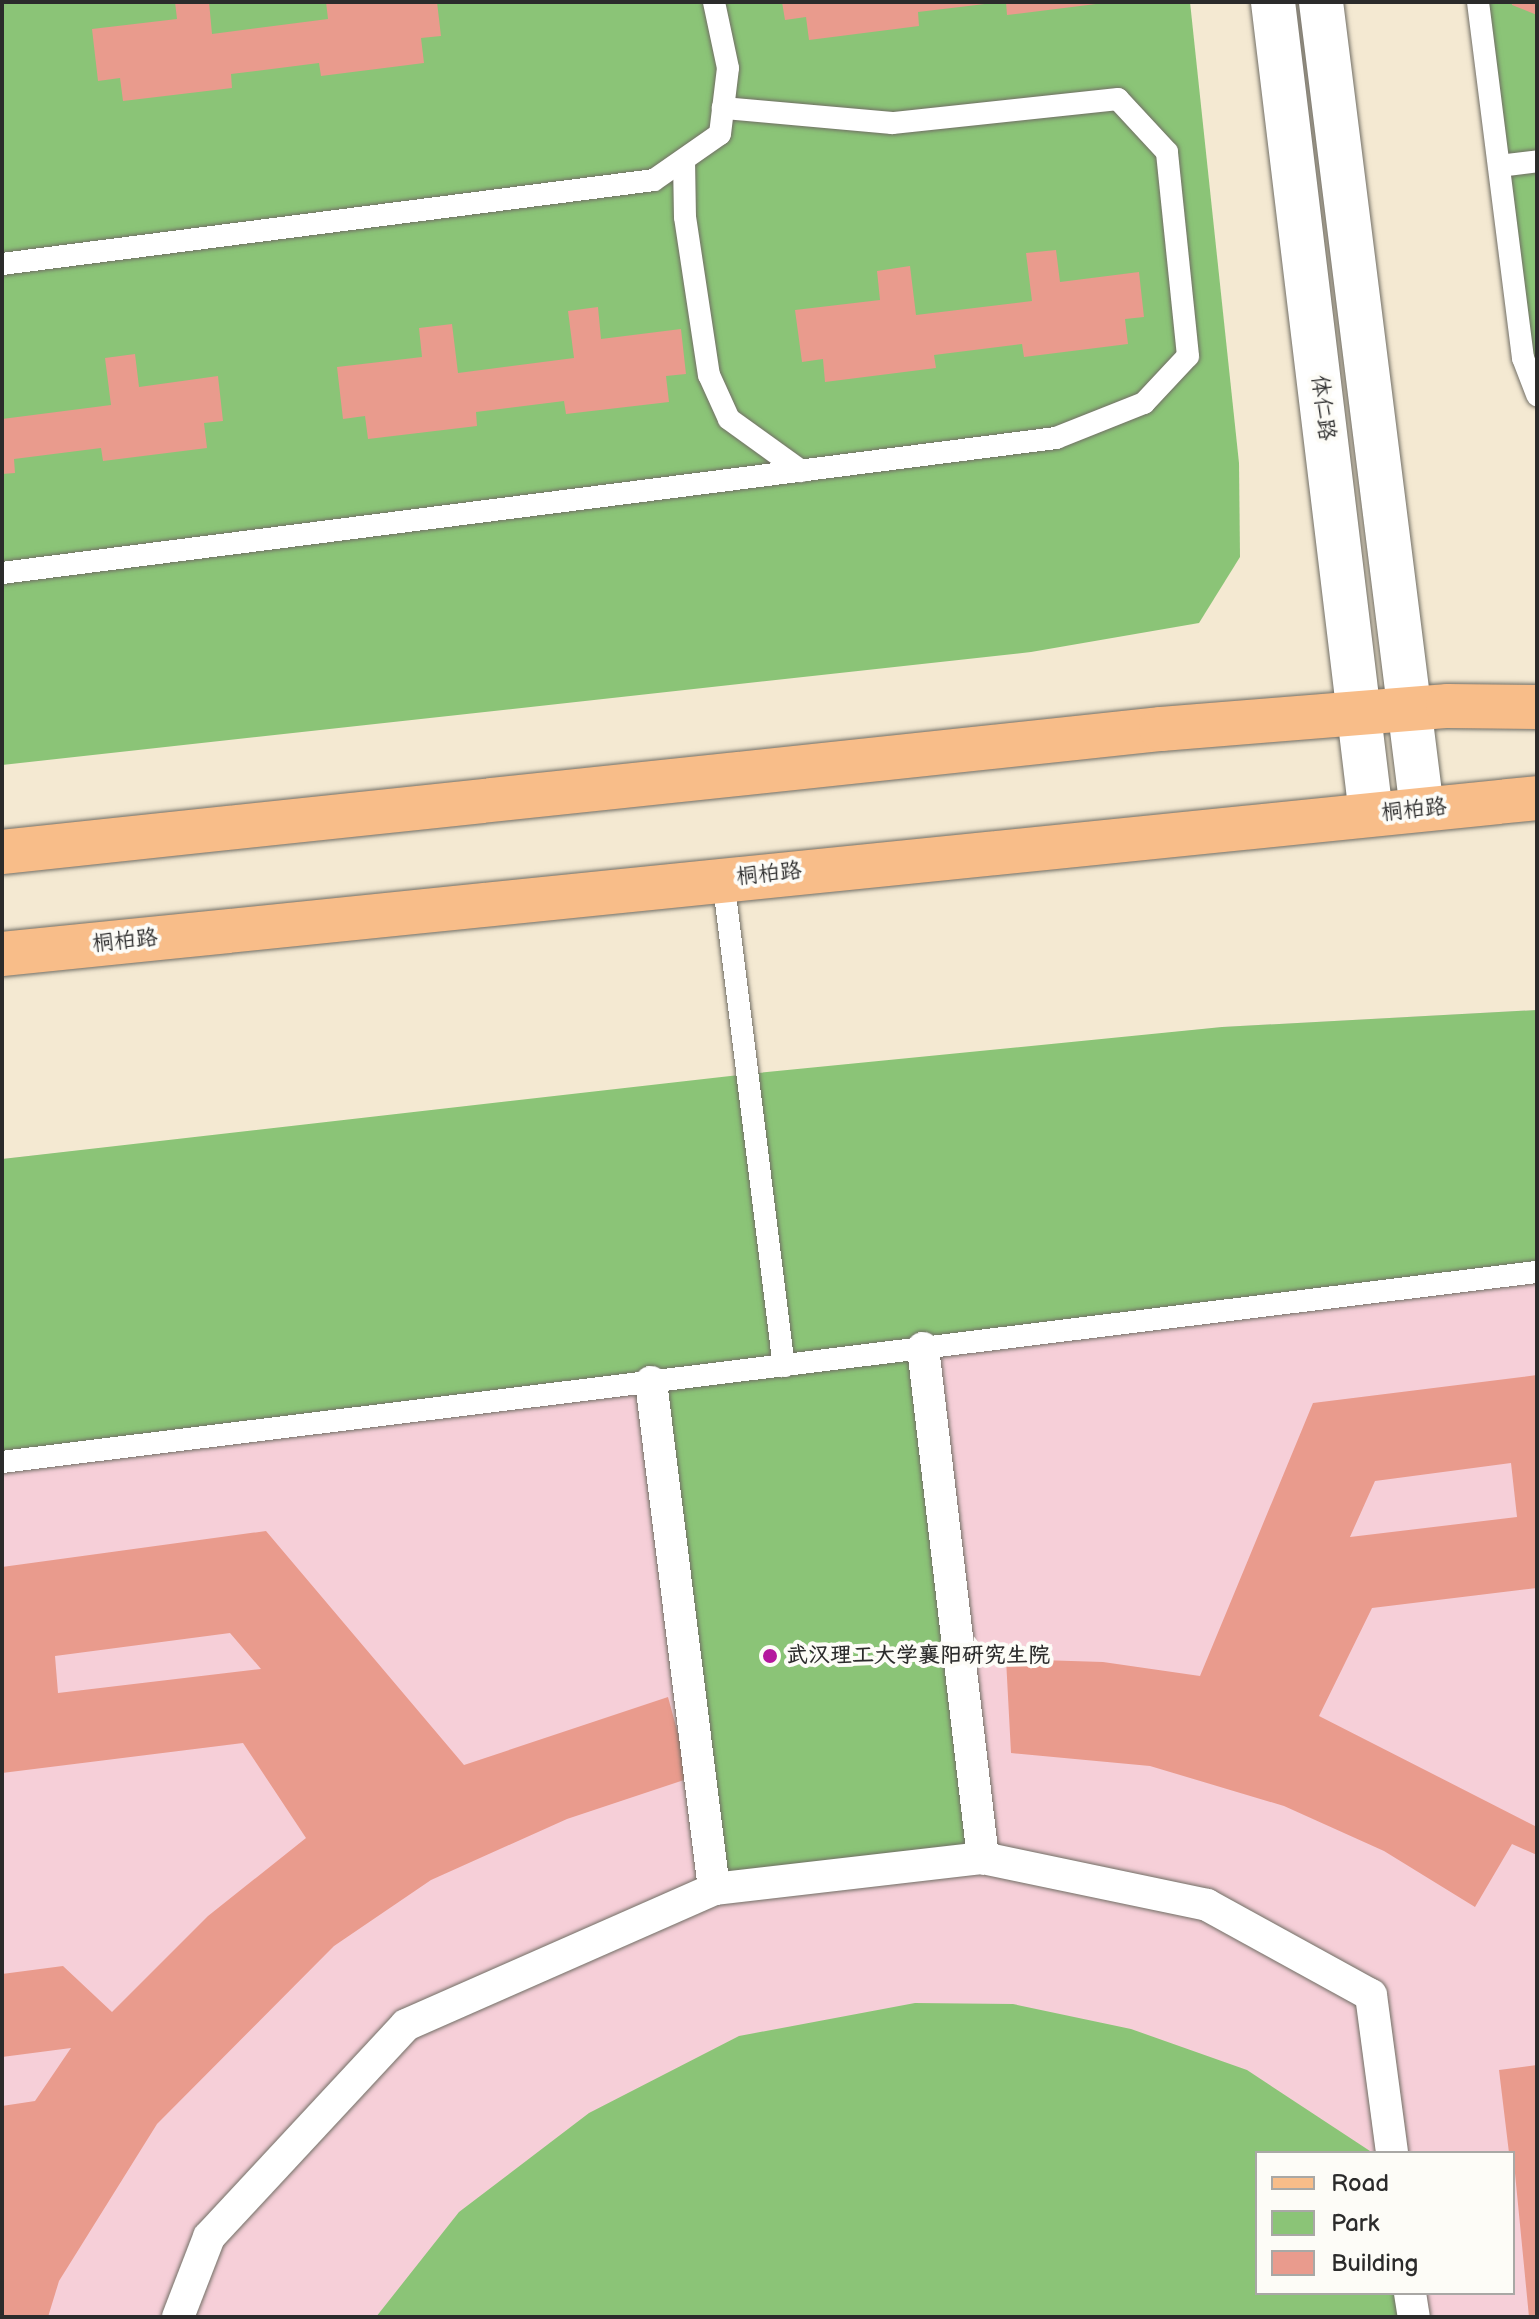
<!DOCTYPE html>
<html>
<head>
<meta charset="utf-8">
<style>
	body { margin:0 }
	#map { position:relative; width:1539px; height:2319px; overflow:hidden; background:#f4e9d2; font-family:"Balsamiq Sans","LXGW WenKai TC",sans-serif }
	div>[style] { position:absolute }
	.built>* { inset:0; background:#f6cfd8 }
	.green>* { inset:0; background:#8bc477 }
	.building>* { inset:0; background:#e99b8d }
	.roads { filter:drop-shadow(0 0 2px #716e65) drop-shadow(0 0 2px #716e65) }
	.service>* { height:22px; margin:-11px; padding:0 11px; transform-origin:11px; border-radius:11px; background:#fff }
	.pedestrian>* { height:32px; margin:-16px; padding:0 16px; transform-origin:16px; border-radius:16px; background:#fff }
	.tertiary>* { height:44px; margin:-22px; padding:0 22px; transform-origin:22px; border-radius:22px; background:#fff }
	.primary>* { height:44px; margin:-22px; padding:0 22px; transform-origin:22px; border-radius:22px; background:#f8bd89 }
	.dots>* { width:22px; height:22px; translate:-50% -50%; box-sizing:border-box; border:4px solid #fdfcf7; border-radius:50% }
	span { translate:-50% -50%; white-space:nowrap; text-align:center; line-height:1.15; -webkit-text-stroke:8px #fdfcf7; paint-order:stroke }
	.street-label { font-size:22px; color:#2b2b2b }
	.poi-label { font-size:22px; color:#2b2b2b; font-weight:700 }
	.left { translate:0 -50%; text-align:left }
	.frame { position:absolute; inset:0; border:4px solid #2b2b2b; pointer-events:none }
	.legend { position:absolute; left:1255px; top:2151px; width:260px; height:144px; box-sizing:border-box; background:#fdfcf7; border:2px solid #a9a8a5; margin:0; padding:10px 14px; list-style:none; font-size:24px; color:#2b2b2b }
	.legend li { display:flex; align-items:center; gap:16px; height:40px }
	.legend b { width:40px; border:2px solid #a9a8a5 }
</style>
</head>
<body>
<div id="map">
	<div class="built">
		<div style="clip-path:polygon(evenodd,1537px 1010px,1537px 2317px,2px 2317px,2px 1159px,1222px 1027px,1537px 1010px,1257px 2153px,1513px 2153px,1513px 2293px,1257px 2293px,1257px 2153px)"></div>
	</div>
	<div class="green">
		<div style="clip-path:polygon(2px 2px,1190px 2px,1239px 463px,1240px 557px,1199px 623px,1031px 652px,2px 765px)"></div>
		<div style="clip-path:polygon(1478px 2px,1537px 2px,1537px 395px)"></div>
		<div style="clip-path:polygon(1537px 1010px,1537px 1272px,923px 1348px,983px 1858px,714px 1889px,651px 1382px,2px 1462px,2px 1159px,748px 1074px,1222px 1027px)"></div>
		<div style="clip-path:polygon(915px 2003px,1013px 2004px,1131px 2029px,1247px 2070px,1373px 2153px,1257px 2153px,1257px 2293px,1410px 2293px,1414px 2317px,376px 2317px,459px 2212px,589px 2113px,739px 2036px)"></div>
	</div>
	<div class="building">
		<div style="clip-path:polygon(175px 2px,209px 2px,212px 34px,328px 19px,326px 2px,437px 2px,441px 36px,421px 38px,424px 63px,321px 76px,319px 63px,231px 74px,232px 88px,123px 101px,120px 78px,98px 81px,92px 29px,177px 19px)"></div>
		<div style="clip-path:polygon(782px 2px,985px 2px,985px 4px,918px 12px,919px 26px,809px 40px,806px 17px,785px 20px)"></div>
		<div style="clip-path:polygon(1006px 2px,1095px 2px,1096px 4px,1007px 15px)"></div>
		<div style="clip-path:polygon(1512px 2px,1537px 2px,1537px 15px,1512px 5px)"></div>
		<div style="clip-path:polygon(1056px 250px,1060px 282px,1139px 272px,1144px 317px,1125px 319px,1128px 344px,1024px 357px,1022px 344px,934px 355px,936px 368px,825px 382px,823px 359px,802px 362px,795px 310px,880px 300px,877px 271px,910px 266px,916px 315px,1032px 301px,1026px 253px)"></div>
		<div style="clip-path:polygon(598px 307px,601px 339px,681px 329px,686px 374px,666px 376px,669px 402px,566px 414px,564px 401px,476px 412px,477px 426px,368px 439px,365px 416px,343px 419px,337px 367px,422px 357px,419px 328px,452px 324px,458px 373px,574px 358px,568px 311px)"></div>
		<div style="clip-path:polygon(135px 354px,139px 387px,218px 376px,223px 421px,204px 423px,207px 448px,103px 461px,101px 448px,14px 459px,15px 473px,2px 474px,2px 419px,111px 405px,105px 358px)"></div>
		<div style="clip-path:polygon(evenodd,1537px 1375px,1537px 1588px,1372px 1608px,1319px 1716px,1537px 1827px,1537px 1855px,1512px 1844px,1475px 1907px,1384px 1851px,1284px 1806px,1150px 1766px,1011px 1753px,1006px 1659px,1103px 1662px,1200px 1676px,1313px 1403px,1537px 1375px,1511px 1463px,1517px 1517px,1350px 1537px,1375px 1481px,1511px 1463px)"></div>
		<div style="clip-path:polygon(evenodd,266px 1531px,464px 1765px,668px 1697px,690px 1778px,567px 1819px,431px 1880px,334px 1946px,157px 2124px,59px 2281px,48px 2317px,2px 2317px,2px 2106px,35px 2101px,71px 2048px,2px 2057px,2px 1974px,63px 1966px,112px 2012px,208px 1916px,306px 1838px,243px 1743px,2px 1773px,2px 1567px,266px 1531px,230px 1633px,261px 1669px,58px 1693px,55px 1656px,230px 1633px)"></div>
		<div style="clip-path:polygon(1537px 2065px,1537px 2317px,1529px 2317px,1513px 2153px,1509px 2153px,1499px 2070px)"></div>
	</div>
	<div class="roads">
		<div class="service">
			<div style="left:1478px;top:2px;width:359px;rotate:82.8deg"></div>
			<div style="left:1523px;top:358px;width:40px;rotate:69deg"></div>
			<div style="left:684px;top:160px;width:57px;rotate:89deg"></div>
			<div style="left:685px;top:217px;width:160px;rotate:81.4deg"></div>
			<div style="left:709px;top:375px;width:48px;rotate:65.6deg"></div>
			<div style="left:729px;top:419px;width:89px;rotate:35.8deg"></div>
			<div style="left:1499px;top:166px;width:38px;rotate:-7deg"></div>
			<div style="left:2px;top:264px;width:657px;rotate:-7.34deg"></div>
			<div style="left:654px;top:180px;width:80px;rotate:-34.9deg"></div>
			<div style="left:720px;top:134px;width:66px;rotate:-83.1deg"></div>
			<div style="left:728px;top:68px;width:67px;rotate:-102deg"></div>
			<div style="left:2px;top:573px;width:1063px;rotate:-7.3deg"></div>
			<div style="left:1056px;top:438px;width:95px;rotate:-21.7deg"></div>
			<div style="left:1144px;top:403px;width:64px;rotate:-46.9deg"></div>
			<div style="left:1188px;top:356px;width:205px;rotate:-95.9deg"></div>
			<div style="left:1167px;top:152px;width:72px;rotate:-132.8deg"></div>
			<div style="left:1118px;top:99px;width:227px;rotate:173.9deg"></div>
			<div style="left:892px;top:123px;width:170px;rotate:-174.9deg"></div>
			<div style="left:723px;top:878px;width:492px;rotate:82.9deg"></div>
			<div style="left:2px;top:1462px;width:1547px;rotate:-7.06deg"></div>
		</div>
		<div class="pedestrian">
			<div style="left:923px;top:1348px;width:514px;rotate:83.29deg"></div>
			<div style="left:651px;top:1382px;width:511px;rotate:82.92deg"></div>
			<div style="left:1410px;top:2293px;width:24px;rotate:81deg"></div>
			<div style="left:178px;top:2317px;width:86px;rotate:-68.8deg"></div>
			<div style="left:209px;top:2237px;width:289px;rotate:-47.1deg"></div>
			<div style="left:406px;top:2025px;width:337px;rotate:-23.8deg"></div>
			<div style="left:714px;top:1889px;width:271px;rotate:-6.6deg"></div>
			<div style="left:983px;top:1858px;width:229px;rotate:11.8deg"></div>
			<div style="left:1207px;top:1905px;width:187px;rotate:28.8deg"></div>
			<div style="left:1371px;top:1995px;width:159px;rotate:82.4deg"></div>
		</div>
		<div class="tertiary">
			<div style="left:1273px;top:2px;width:818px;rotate:83.12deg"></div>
			<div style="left:1321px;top:2px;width:813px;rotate:82.87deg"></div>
		</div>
		<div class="primary">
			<div style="left:2px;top:852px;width:1166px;rotate:-6.06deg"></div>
			<div style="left:1161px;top:729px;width:288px;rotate:-4.6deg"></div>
			<div style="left:1448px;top:706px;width:89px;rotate:0.6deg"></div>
			<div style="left:2px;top:954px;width:1543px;rotate:-5.8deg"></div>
		</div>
	</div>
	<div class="dots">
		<div style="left:770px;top:1656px;background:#b5179e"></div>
	</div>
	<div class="street-label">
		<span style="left:1323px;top:408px;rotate:83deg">体仁路</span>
		<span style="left:1414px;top:810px;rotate:-6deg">桐柏路</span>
		<span style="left:769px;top:874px;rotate:-6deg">桐柏路</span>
		<span style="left:125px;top:941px;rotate:-6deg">桐柏路</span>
	</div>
	<div class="poi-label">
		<span class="left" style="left:786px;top:1656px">武汉理工大学襄阳研究生院</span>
	</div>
	<div class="frame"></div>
	<ul class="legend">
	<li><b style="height:10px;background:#f8bd89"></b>Road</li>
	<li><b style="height:22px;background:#8bc477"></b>Park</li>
	<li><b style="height:22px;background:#e99b8d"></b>Building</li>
	</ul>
</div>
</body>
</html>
